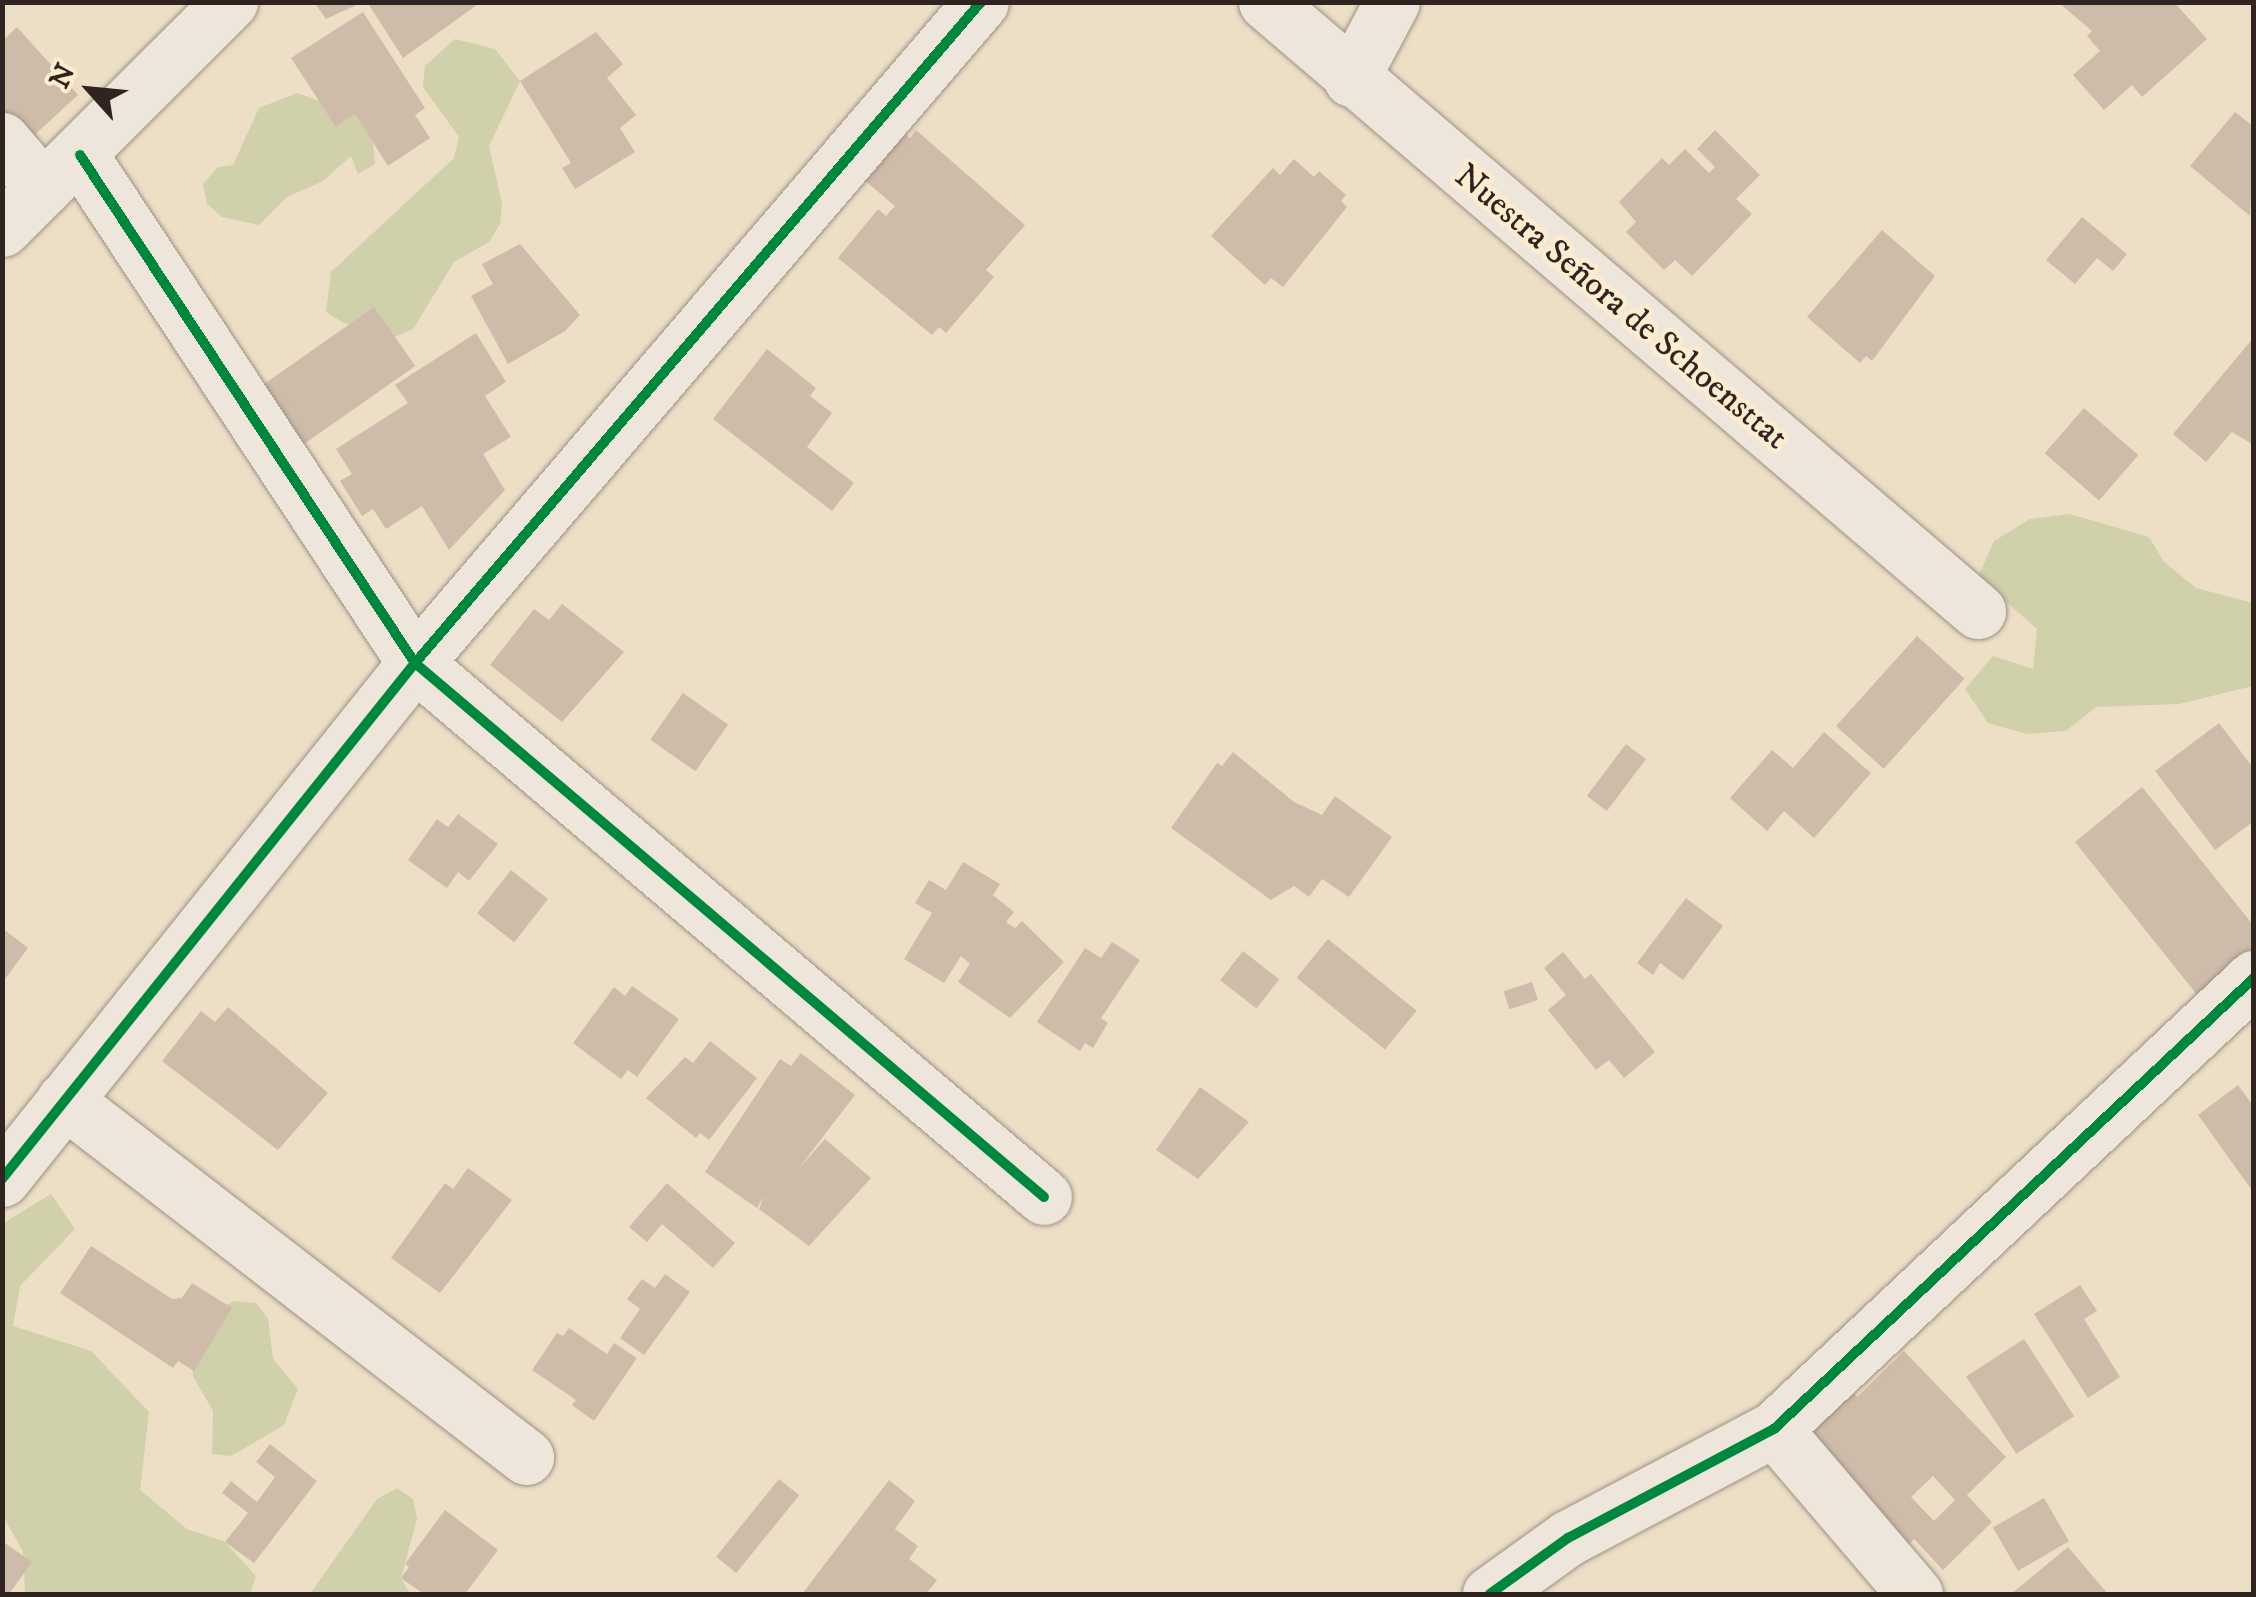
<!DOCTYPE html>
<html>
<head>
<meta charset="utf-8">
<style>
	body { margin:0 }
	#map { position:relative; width:2256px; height:1597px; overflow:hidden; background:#eddec6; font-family:"IM FELL DW Pica",serif }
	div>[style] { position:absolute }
	.green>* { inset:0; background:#d0d0aa }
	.building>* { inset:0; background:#cfbba9; transform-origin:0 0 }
	.roads { filter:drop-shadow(0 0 2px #9c9285) drop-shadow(0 0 2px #9c9285) }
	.minor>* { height:55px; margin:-27.5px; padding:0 27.5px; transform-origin:27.5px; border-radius:27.5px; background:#eee6db }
	.cycleway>* { height:10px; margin:-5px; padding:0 5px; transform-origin:5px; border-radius:5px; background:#00873e }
	span { translate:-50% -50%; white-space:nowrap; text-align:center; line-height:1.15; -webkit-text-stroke:9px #fdecd0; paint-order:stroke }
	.street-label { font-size:35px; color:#302420 }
	.frame { position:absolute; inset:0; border:5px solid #302420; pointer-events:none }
	.north { position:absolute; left:40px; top:40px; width:100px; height:100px; -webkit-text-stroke:8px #fdecd0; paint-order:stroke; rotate:297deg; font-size:28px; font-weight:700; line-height:40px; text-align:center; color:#302420 }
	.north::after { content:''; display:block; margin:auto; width:35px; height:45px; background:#302420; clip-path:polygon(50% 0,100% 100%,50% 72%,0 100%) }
</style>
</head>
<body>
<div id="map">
	<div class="green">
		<div style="clip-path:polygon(455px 39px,495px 49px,520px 81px,489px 146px,502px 204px,500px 224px,489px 242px,454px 262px,413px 329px,394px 337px,344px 323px,326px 312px,331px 272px,454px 158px,459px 137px,423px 87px,425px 66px)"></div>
		<div style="clip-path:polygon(297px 93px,355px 114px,373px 142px,375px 164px,358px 174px,351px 156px,323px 181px,287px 197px,259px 225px,222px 217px,207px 204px,203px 184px,218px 167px,233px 165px,259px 108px)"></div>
		<div style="clip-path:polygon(2070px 514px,2149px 537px,2164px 562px,2196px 588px,2253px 603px,2253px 686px,2179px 704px,2096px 707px,2066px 731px,2027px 734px,1988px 723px,1965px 689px,1993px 656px,2033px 669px,2037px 629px,1978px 577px,1994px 541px,2030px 519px)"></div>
		<div style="clip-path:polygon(51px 1194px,75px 1229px,20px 1286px,13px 1326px,91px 1351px,149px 1412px,140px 1490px,187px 1529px,225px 1542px,256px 1576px,250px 1594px,25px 1593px,23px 1551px,3px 1516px,2px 1224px)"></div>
		<div style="clip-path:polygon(234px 1301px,256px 1303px,268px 1319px,273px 1359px,298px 1389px,284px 1425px,231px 1456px,212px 1454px,213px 1411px,193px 1376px,192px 1355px,216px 1311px)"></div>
		<div style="clip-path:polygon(397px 1488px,413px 1499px,417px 1519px,401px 1578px,410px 1594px,310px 1594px,377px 1499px)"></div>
	</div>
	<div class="building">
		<div style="clip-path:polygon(314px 2px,363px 2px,326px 19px)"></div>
		<div style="clip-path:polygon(367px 2px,475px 2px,477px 5px,403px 58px)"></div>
		<div style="clip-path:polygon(2058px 2px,2174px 2px,2207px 39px,2142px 97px,2132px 85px,2104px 110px,2073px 75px,2100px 51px,2087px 36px,2092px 31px)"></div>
		<div style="clip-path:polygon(363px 12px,425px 108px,415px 115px,430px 138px,388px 166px,355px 114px,336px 127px,291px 58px)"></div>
		<div style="clip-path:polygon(17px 27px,78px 95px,29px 140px,2px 111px,2px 41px)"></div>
		<div style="clip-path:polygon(596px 32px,623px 64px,607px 78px,636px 115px,620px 128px,635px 152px,575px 189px,562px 168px,571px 163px,520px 81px)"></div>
		<div style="clip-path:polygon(2235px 112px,2254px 127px,2250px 216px,2190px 166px)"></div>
		<div style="clip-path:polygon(916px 130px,1025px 225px,986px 270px,994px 277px,946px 333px,939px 327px,932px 335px,838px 258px,878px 209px,886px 216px,895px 206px,863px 179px,902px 132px,910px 138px)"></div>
		<div style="clip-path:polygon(1715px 130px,1760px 175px,1736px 199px,1752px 214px,1692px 276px,1675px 260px,1664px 270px,1626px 232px,1636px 222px,1619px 202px,1662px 158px,1669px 165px,1685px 149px,1709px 173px,1715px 167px,1697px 149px)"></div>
		<div style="clip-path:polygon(1294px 159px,1314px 177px,1319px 171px,1346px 195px,1341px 201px,1347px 207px,1283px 287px,1271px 278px,1265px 285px,1211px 236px,1273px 168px,1280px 175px)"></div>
		<div style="clip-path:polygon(2082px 217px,2127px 254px,2113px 271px,2097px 258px,2075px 284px,2046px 260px)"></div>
		<div style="clip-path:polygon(1882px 230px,1935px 276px,1872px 361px,1866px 356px,1860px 363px,1807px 317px)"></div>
		<div style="clip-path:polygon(520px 244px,580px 315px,565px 331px,508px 364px,471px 296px,493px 284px,482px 264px)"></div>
		<div style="left:374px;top:307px;width:72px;height:138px;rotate:55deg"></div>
		<div style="clip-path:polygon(476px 333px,506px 382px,485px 396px,511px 437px,483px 454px,505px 490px,449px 550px,422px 506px,386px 529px,373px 509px,362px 516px,340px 481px,352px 474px,336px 449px,408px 403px,395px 385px)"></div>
		<div style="clip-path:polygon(2254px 337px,2254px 445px,2232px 432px,2206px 462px,2173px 434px)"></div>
		<div style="clip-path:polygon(767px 349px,816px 388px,810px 396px,832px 413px,807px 447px,854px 483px,832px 511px,713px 419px)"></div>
		<div style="left:2084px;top:408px;width:72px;height:60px;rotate:41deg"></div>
		<div style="clip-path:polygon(562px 604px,624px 652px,562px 722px,490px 665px,534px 609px,549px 620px)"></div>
		<div style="left:1917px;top:636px;width:64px;height:121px;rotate:42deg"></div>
		<div style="left:683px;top:693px;width:55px;height:57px;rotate:35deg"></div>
		<div style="clip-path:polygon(2219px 723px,2254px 769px,2254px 821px,2215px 850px,2155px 771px)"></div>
		<div style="clip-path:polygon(1824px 732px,1871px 773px,1814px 838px,1784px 811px,1767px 831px,1730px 798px,1772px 750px,1793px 768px)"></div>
		<div style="left:1626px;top:744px;width:25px;height:65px;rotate:37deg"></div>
		<div style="clip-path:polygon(1233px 752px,1294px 802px,1322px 815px,1335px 796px,1392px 837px,1349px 897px,1322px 879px,1309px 897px,1294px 886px,1271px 900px,1171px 828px,1217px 763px,1222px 766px)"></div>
		<div style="clip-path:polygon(2142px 787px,2254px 926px,2254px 959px,2202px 1001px,2075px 842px)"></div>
		<div style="clip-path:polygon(458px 814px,498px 844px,469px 881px,458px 872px,447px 888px,408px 860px,437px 819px,448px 827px)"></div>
		<div style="clip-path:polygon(963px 862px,1000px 884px,993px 895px,1014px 912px,1006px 922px,1015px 928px,1022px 921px,1064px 962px,1010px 1018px,958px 982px,970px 964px,961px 956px,944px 983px,904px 959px,932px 913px,915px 903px,929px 880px,946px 890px)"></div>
		<div style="left:511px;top:870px;width:47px;height:55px;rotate:38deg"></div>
		<div style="clip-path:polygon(1686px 898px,1723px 926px,1683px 980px,1660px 963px,1653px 975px,1637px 963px)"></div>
		<div style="clip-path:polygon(2px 928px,28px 948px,2px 983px)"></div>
		<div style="left:1328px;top:939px;width:114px;height:50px;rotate:39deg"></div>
		<div style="clip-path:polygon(1112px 942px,1140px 960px,1101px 1018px,1108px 1023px,1093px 1048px,1085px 1043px,1080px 1051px,1037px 1022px,1085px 948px,1101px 958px)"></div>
		<div style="left:1243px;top:951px;width:46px;height:37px;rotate:38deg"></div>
		<div style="clip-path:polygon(1563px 952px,1585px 979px,1591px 974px,1655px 1052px,1624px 1078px,1609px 1060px,1596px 1070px,1548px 1010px,1566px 995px,1544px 968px)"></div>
		<div style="left:1532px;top:982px;width:19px;height:30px;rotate:72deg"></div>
		<div style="clip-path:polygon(632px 986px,679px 1019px,637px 1077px,628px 1070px,621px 1079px,573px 1043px,614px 987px,625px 996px)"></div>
		<div style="clip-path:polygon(228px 1007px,328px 1093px,278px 1150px,162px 1061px,201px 1011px,215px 1022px)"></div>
		<div style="clip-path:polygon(710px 1041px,757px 1078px,709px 1140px,700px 1133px,696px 1138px,646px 1098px,685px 1057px,693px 1063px)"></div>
		<div style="clip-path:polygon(801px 1053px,855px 1095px,799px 1168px,825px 1139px,871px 1178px,809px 1246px,759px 1209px,764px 1196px,757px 1208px,705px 1172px,780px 1059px,791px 1066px)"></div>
		<div style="clip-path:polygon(2238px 1085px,2254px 1107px,2251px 1189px,2198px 1115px)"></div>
		<div style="clip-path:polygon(1200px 1087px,1249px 1122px,1198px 1179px,1156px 1150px)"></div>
		<div style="clip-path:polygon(468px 1168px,512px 1200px,440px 1293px,391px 1258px,445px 1183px,453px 1189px)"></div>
		<div style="clip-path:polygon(667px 1183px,735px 1243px,713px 1268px,662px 1224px,647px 1242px,629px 1227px)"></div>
		<div style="clip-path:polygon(91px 1246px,172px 1299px,182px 1298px,192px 1283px,232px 1308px,194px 1371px,178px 1361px,173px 1368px,60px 1293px)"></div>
		<div style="clip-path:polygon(665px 1274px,690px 1292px,644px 1355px,620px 1338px,640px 1309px,627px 1299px,642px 1279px,655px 1288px)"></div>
		<div style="clip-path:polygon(2080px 1285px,2097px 1311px,2084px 1319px,2120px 1377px,2088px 1398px,2034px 1314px)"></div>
		<div style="clip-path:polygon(569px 1328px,607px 1354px,614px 1343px,637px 1358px,594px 1421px,572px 1405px,576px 1400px,532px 1370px,557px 1333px,563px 1336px)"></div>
		<div style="left:2024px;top:1339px;width:92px;height:69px;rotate:57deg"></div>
		<div style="clip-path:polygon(evenodd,1904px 1351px,2006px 1457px,1967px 1495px,1992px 1522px,1943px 1570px,1914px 1539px,1894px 1560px,1794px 1444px,1849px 1388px,1857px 1397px,1904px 1351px,1933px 1476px,1955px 1500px,1934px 1521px,1911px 1497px,1933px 1476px)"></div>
		<div style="clip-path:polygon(270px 1444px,317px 1481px,254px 1563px,225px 1542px,248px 1513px,222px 1493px,231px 1481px,257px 1502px,275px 1477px,256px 1462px)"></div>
		<div style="left:779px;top:1479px;width:26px;height:100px;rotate:39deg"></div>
		<div style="clip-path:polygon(889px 1480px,915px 1501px,895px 1529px,918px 1546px,909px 1559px,937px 1580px,926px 1594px,802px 1594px)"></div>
		<div style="left:2044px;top:1498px;width:50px;height:59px;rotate:60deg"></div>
		<div style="clip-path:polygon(445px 1510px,498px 1550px,465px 1594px,424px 1594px,401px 1578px,409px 1567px,405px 1564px)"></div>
		<div style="clip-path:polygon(2px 1541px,32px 1562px,9px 1594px,2px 1594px)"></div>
		<div style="clip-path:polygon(2068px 1547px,2108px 1594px,2011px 1594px)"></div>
	</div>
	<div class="roads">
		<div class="minor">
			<div style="left:1266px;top:2px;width:937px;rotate:40.54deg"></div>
			<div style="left:1351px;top:79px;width:87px;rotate:-62deg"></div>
			<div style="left:2px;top:140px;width:63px;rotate:49.5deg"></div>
			<div style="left:80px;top:155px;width:609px;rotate:56.6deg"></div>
			<div style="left:415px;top:663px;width:825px;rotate:40.33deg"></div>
			<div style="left:2px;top:229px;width:322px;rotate:-44.9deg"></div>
			<div style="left:64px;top:1100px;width:584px;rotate:37.69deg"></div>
			<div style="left:2px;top:1179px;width:661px;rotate:-51.33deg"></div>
			<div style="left:415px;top:663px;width:870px;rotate:-49.43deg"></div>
			<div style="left:1774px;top:1429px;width:217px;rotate:49.5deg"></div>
			<div style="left:1490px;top:1594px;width:96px;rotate:-35.7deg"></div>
			<div style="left:1568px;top:1538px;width:233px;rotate:-27.9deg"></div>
			<div style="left:1774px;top:1429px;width:659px;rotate:-43.22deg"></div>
		</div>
	</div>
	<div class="cycleway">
		<div style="left:80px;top:155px;width:609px;rotate:56.6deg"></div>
		<div style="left:415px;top:663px;width:825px;rotate:40.33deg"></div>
		<div style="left:2px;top:1179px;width:661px;rotate:-51.33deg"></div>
		<div style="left:415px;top:663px;width:870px;rotate:-49.43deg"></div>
		<div style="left:1490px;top:1594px;width:96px;rotate:-35.7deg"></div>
		<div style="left:1568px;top:1538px;width:233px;rotate:-27.9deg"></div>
		<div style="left:1774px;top:1429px;width:659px;rotate:-43.22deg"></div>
	</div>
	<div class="street-label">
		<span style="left:1621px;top:307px;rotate:40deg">Nuestra Señora de Schoensttat</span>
	</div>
	<div class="frame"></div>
	<div class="north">N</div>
</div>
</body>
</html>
